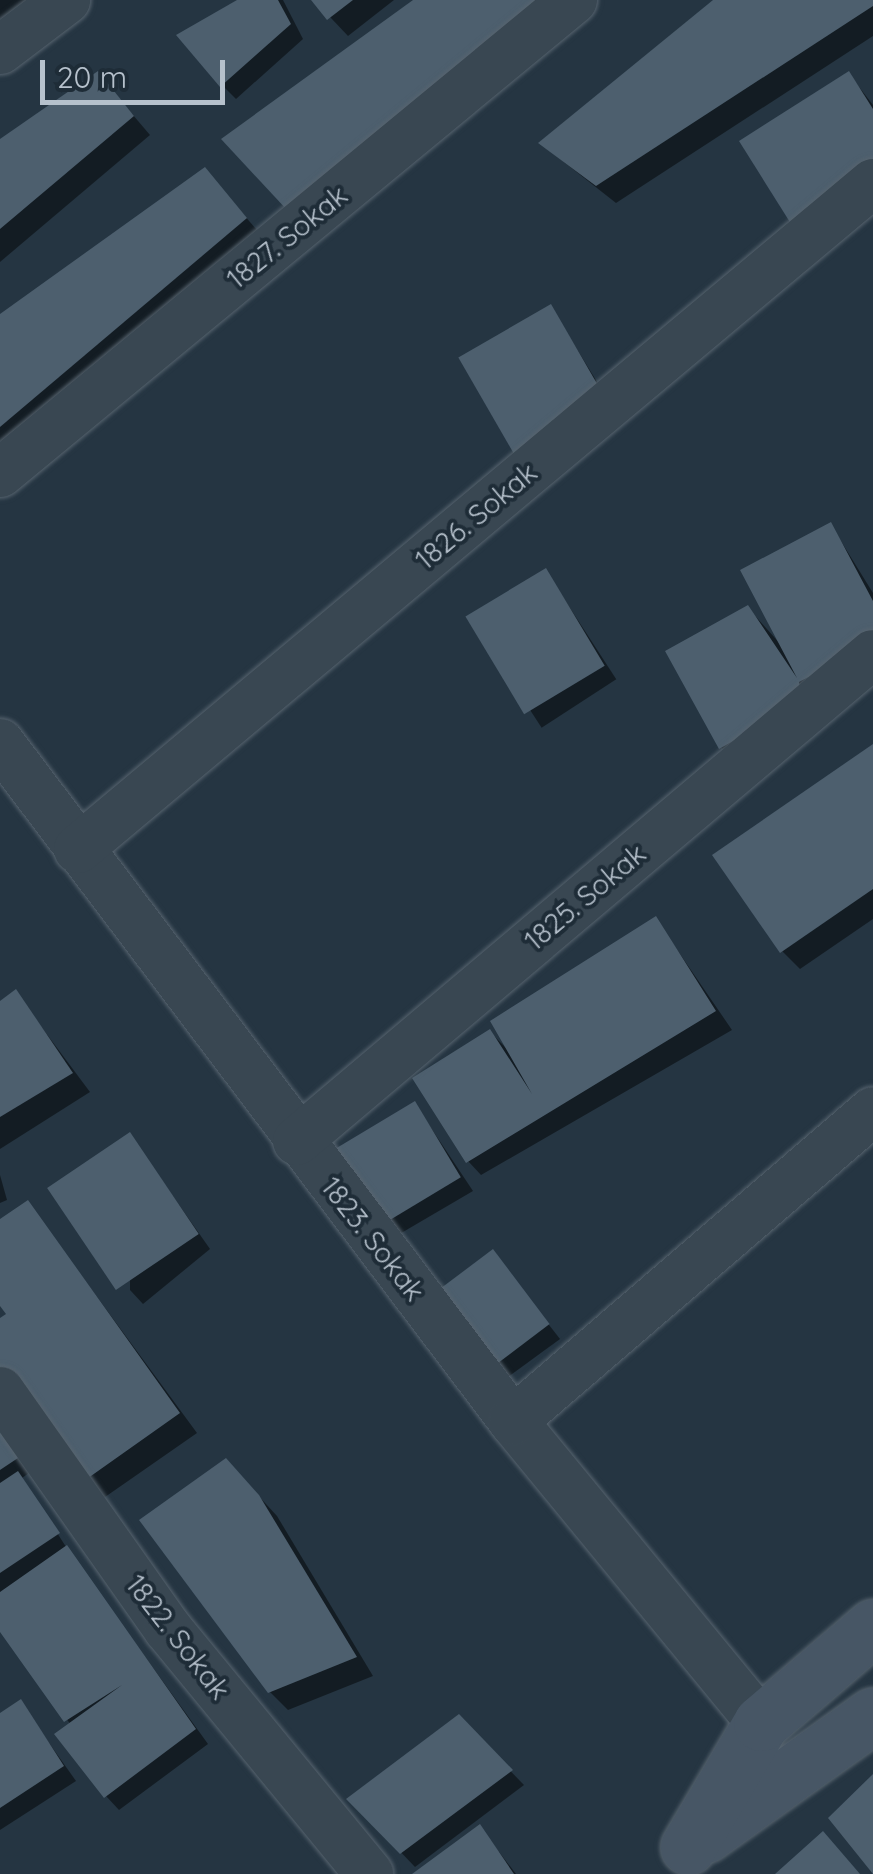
<!DOCTYPE html>
<html>
<head>
<meta charset="utf-8">
<style>
	body { margin:0 }
	#map { position:relative; width:873px; height:1874px; overflow:hidden; background:#253542; font-family:Quicksand,sans-serif }
	div>[style] { position:absolute }
	.shadow>* { inset:0; background:#0007; transform-origin:0 0 }
	.building>* { inset:0; background:#4d5f6e; transform-origin:0 0 }
	.roads { filter:drop-shadow(0 0 2px #57646f) drop-shadow(0 0 2px #57646f) }
	.street>* { height:48px; margin:-24px; padding:0 24px; transform-origin:24px; border-radius:24px; background:#394752 }
	.secondary>* { height:55px; margin:-27.5px; padding:0 27.5px; transform-origin:27.5px; border-radius:27.5px; background:#475665 }
	span { translate:-50% -50%; white-space:nowrap; text-align:center; line-height:1.15; -webkit-text-stroke:8px #1e2c37; paint-order:stroke }
	.street-label { font-size:28px; color:#b6c1cc }
	.scale { position:absolute; left:40px; top:60px; width:185px; height:45px; box-sizing:border-box; border:5px solid #b6c1cc; border-top:0; padding-left:12px; font-size:30px; line-height:35px; white-space:nowrap; color:#b6c1cc; -webkit-text-stroke:8px #1e2c37; paint-order:stroke }
</style>
</head>
<body>
<div id="map">
	<div class="shadow">
		<div style="clip-path:polygon(0 0,48px 0,0 36px)"></div>
		<div style="clip-path:polygon(242px 0,283px 0,303px 39px,236px 99px,222px 85px)"></div>
		<div style="clip-path:polygon(314px 0,394px 0,348px 36px)"></div>
		<div style="clip-path:polygon(717px 0,873px 0,873px 36px,616px 203px,541px 144px)"></div>
		<div style="clip-path:polygon(98px 74px,150px 135px,0 262px,0 142px)"></div>
		<div style="clip-path:polygon(849px 74px,873px 105px,873px 198px)"></div>
		<div style="clip-path:polygon(205px 170px,263px 237px,0 461px,0 317px)"></div>
		<div style="clip-path:polygon(551px 307px,618px 416px,529px 466px)"></div>
		<div style="clip-path:polygon(831px 525px,873px 593px,873px 664px,735px 761px,721px 747px,748px 608px,783px 647px)"></div>
		<div style="left:546px;top:571px;width:129px;height:89px;rotate:57deg"></div>
		<div style="clip-path:polygon(873px 747px,873px 919px,800px 969px,782px 951px)"></div>
		<div style="clip-path:polygon(656px 919px,732px 1030px,481px 1175px,468px 1161px,490px 1032px,509px 1051px)"></div>
		<div style="clip-path:polygon(16px 993px,90px 1092px,0 1149px,0 1004px)"></div>
		<div style="clip-path:polygon(415px 1104px,473px 1191px,391px 1239px,377px 1225px)"></div>
		<div style="clip-path:polygon(130px 1135px,210px 1249px,143px 1304px,130px 1290px)"></div>
		<div style="clip-path:polygon(0 1175px,7px 1200px,0 1203px)"></div>
		<div style="clip-path:polygon(28px 1203px,197px 1433px,95px 1504px,0 1321px,9px 1314px,0 1302px,0 1222px)"></div>
		<div style="clip-path:polygon(493px 1253px,560px 1339px,497px 1385px)"></div>
		<div style="clip-path:polygon(0 1423px,33px 1470px,22px 1478px,68px 1550px,208px 1744px,119px 1810px,106px 1796px,71px 1725px,0 1627px)"></div>
		<div style="clip-path:polygon(244px 1480px,277px 1516px,373px 1676px,288px 1710px,270px 1692px)"></div>
		<div style="clip-path:polygon(20px 1702px,76px 1781px,0 1830px,0 1715px)"></div>
		<div style="clip-path:polygon(459px 1718px,524px 1785px,415px 1867px,350px 1799px)"></div>
		<div style="clip-path:polygon(480px 1827px,516px 1874px,416px 1874px)"></div>
	</div>
	<div class="building">
		<div style="clip-path:polygon(237px 0,278px 0,291px 24px,220px 87px,176px 35px)"></div>
		<div style="clip-path:polygon(311px 0,353px 0,327px 20px)"></div>
		<div style="clip-path:polygon(413px 0,541px 0,301px 225px,221px 139px)"></div>
		<div style="clip-path:polygon(713px 0,873px 0,873px 6px,596px 186px,538px 143px)"></div>
		<div style="clip-path:polygon(98px 71px,134px 116px,0 229px,0 139px)"></div>
		<div style="clip-path:polygon(849px 71px,873px 109px,873px 176px,793px 227px,739px 141px)"></div>
		<div style="clip-path:polygon(205px 167px,247px 218px,0 427px,0 314px)"></div>
		<div style="left:551px;top:304px;width:112px;height:107px;rotate:60deg"></div>
		<div style="clip-path:polygon(831px 522px,873px 601px,873px 643px,799px 682px,802px 702px,719px 749px,665px 651px,748px 605px,797px 678px,740px 570px)"></div>
		<div style="left:546px;top:568px;width:114px;height:94px;rotate:59deg"></div>
		<div style="clip-path:polygon(873px 744px,873px 889px,780px 953px,712px 855px)"></div>
		<div style="clip-path:polygon(656px 916px,716px 1011px,466px 1163px,412px 1078px,490px 1029px,532px 1094px,490px 1021px)"></div>
		<div style="clip-path:polygon(16px 989px,73px 1073px,0 1117px,0 1001px)"></div>
		<div style="left:415px;top:1101px;width:89px;height:106px;rotate:59deg"></div>
		<div style="left:130px;top:1132px;width:123px;height:100px;rotate:56deg"></div>
		<div style="clip-path:polygon(28px 1200px,180px 1413px,74px 1488px,0 1383px,0 1318px,6px 1314px,0 1306px,0 1219px)"></div>
		<div style="left:493px;top:1249px;width:94px;height:82px;rotate:53deg"></div>
		<div style="clip-path:polygon(0 1425px,21px 1456px,0 1470px)"></div>
		<div style="clip-path:polygon(226px 1458px,259px 1495px,357px 1657px,268px 1693px,139px 1520px)"></div>
		<div style="clip-path:polygon(18px 1471px,60px 1533px,0 1573px,0 1483px)"></div>
		<div style="clip-path:polygon(67px 1545px,196px 1729px,104px 1798px,54px 1734px,122px 1685px,64px 1722px,0 1632px,0 1592px)"></div>
		<div style="clip-path:polygon(21px 1699px,64px 1766px,0 1808px,0 1713px)"></div>
		<div style="clip-path:polygon(459px 1714px,513px 1770px,400px 1854px,346px 1799px)"></div>
		<div style="clip-path:polygon(873px 1774px,873px 1874px,828px 1818px)"></div>
		<div style="clip-path:polygon(480px 1824px,514px 1874px,412px 1874px)"></div>
		<div style="clip-path:polygon(823px 1831px,860px 1874px,775px 1874px)"></div>
	</div>
	<div class="roads">
		<div class="street">
			<div style="left:0;top:50px;width:83px;rotate:-37.1deg"></div>
			<div style="left:0;top:473px;width:743px;rotate:-39.54deg"></div>
			<div style="left:0;top:743px;width:850px;rotate:52.89deg"></div>
			<div style="left:513px;top:1421px;width:391px;rotate:50.6deg"></div>
			<div style="left:78px;top:849px;width:1037px;rotate:-39.95deg"></div>
			<div style="left:297px;top:1141px;width:754px;rotate:-40.21deg"></div>
			<div style="left:0;top:1391px;width:291px;rotate:54.8deg"></div>
			<div style="left:168px;top:1629px;width:317px;rotate:50.6deg"></div>
			<div style="left:513px;top:1421px;width:475px;rotate:-40.7deg"></div>
		</div>
		<div class="secondary">
			<div style="left:705px;top:1835px;width:206px;rotate:-35.5deg"></div>
			<div style="left:688px;top:1847px;width:144px;rotate:-59.5deg"></div>
			<div style="left:761px;top:1723px;width:148px;rotate:-40.6deg"></div>
		</div>
	</div>
	<div class="street-label">
		<span style="left:287px;top:237px;rotate:-39deg">1827. Sokak</span>
		<span style="left:476px;top:516px;rotate:-40deg">1826. Sokak</span>
		<span style="left:585px;top:897px;rotate:-40deg">1825. Sokak</span>
		<span style="left:373px;top:1239px;rotate:52deg">1823. Sokak</span>
		<span style="left:178px;top:1637px;rotate:52deg">1822. Sokak</span>
	</div>
	<div class="scale">20 m</div>
</div>
</body>
</html>
